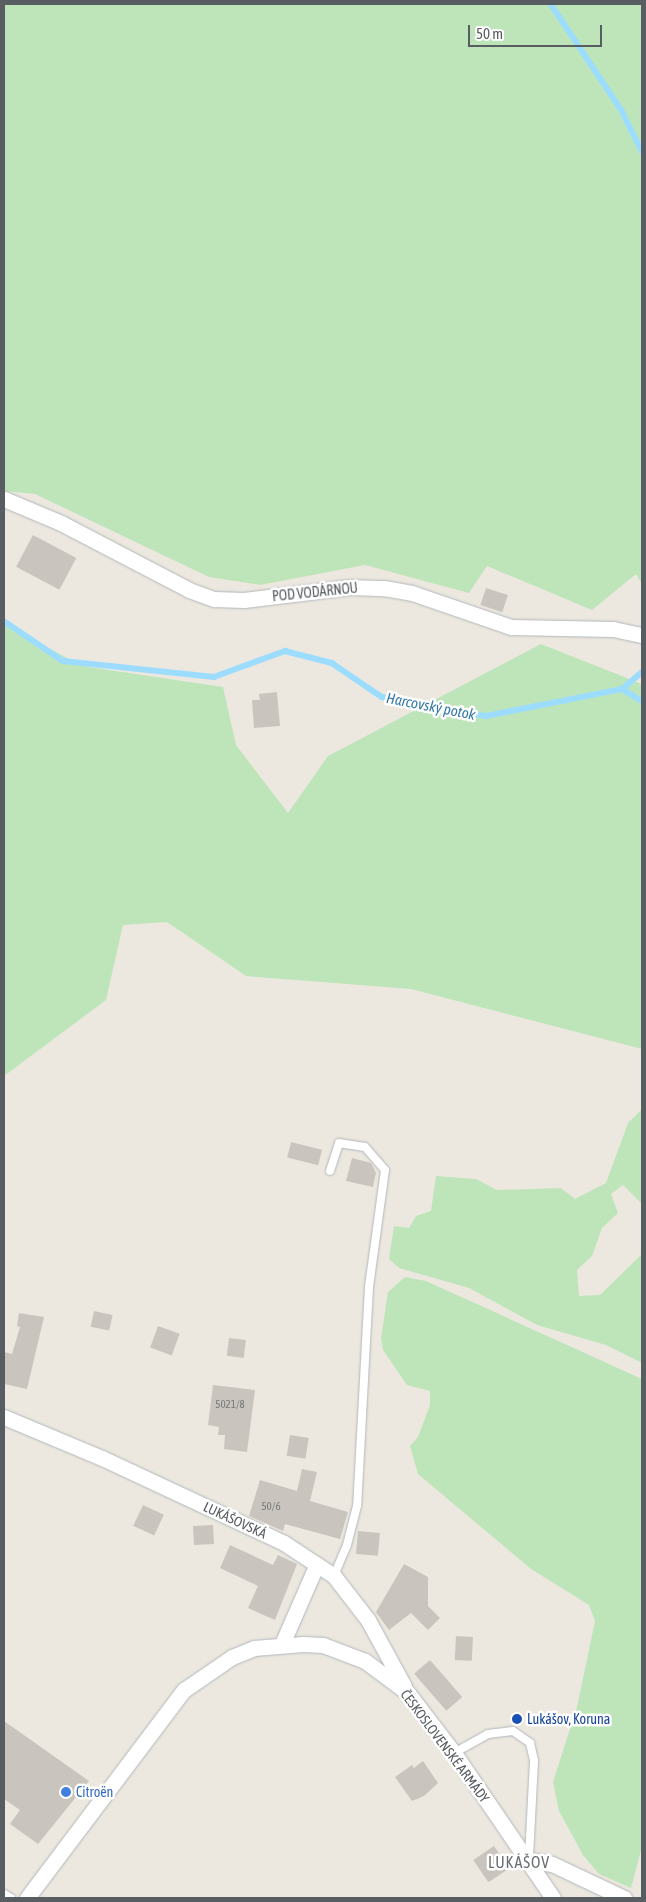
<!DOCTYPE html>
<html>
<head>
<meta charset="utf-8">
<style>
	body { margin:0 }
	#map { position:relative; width:646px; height:1902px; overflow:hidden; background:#ece8df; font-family:"Asap Condensed",sans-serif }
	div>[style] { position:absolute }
	.green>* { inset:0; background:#bee5ba }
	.stream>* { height:5.5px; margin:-2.75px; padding:0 2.75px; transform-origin:2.75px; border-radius:2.75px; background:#9cddff }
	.building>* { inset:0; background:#c9c5be; transform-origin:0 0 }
	.roads { filter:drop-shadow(0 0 1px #b2b7bb) drop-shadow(0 0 1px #b2b7bb) }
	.lane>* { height:8px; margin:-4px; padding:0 4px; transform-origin:4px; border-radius:4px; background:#fff }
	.street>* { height:15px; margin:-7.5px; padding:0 7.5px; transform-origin:7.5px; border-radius:7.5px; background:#fff }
	.dots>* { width:14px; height:14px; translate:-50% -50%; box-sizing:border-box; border:2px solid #fff; border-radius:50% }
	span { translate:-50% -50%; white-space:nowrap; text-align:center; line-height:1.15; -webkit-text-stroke:5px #fff; paint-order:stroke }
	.number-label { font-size:11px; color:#747778 }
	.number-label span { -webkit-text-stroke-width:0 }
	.street-label { font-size:14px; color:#585d61 }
	.transit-label { font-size:14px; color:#164399 }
	.left { translate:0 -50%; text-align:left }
	.shop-label { font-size:14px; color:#366cbe }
	.water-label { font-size:15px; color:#367aab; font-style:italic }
	.quarter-label { font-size:16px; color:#696f73; letter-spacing:1px }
	.frame { position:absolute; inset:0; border:5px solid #585d61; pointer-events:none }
	.scale { position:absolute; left:468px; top:25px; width:134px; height:22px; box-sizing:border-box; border:2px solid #585d61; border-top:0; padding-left:6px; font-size:15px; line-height:18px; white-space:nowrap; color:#585d61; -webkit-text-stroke:4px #fff; paint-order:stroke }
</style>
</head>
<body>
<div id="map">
	<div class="green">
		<div style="clip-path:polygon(4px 4px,642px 4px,642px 584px,636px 574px,592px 610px,487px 566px,469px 593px,365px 565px,260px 585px,209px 577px,35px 494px,4px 491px)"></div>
		<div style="clip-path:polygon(4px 624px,82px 666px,223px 687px,236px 745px,288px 813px,328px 756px,541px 644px,642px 684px,642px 1049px,411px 989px,246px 976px,167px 922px,123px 925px,106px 1000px,4px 1076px)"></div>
		<div style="clip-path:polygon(642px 1109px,642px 1204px,623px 1185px,611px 1194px,618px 1213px,602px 1228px,592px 1256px,577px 1270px,579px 1296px,600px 1295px,642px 1254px,642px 1363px,606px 1345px,537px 1325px,469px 1288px,399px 1268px,389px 1259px,394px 1226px,409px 1228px,416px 1216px,431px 1211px,436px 1176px,476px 1179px,497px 1190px,561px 1188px,575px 1199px,606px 1183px,628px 1123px)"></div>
		<div style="clip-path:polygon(405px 1277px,426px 1281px,642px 1379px,642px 1847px,631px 1888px,599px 1874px,583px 1855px,559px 1811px,553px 1782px,577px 1707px,595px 1621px,589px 1605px,531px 1569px,418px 1474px,410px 1446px,418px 1437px,430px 1405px,430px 1391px,407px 1385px,383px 1350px,381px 1338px,388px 1292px)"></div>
	</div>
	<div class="stream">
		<div style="left:551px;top:4px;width:128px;rotate:56.4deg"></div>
		<div style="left:622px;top:111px;width:45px;rotate:63.4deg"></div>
		<div style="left:4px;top:621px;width:71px;rotate:34.1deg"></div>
		<div style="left:63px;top:661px;width:152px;rotate:6deg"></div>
		<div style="left:214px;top:677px;width:76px;rotate:-20.1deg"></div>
		<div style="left:285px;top:651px;width:49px;rotate:14.3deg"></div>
		<div style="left:332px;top:663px;width:60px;rotate:34.2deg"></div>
		<div style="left:382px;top:697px;width:106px;rotate:10.4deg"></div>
		<div style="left:486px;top:716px;width:139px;rotate:-11.2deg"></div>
		<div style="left:622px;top:689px;width:23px;rotate:31deg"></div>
		<div style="left:622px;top:689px;width:26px;rotate:-40deg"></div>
	</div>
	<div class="building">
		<div style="left:33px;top:535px;width:49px;height:36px;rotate:28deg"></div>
		<div style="left:486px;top:588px;width:23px;height:18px;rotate:18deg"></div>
		<div style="clip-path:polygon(277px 692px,280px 726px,254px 728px,252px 700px,260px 700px,259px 694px)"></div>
		<div style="left:291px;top:1142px;width:32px;height:16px;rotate:14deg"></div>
		<div style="clip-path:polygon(352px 1158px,371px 1163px,376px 1173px,373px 1187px,346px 1181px)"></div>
		<div style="left:94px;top:1311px;width:19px;height:16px;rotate:12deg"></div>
		<div style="clip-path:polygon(19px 1313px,44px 1317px,27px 1389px,4px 1384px,4px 1352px,12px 1354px,20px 1327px,17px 1326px)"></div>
		<div style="left:158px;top:1326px;width:23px;height:23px;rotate:20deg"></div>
		<div style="left:229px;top:1338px;width:17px;height:18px;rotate:7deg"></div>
		<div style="clip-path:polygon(213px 1385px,255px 1390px,247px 1452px,224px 1449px,225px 1435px,218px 1435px,219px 1427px,208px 1425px)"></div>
		<div style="left:290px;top:1435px;width:19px;height:21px;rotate:9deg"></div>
		<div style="clip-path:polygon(302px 1469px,317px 1472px,310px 1501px,348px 1512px,340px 1539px,285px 1524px,283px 1531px,249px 1516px,260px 1480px,297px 1491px)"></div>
		<div style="left:143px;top:1505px;width:23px;height:23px;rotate:25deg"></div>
		<div style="left:213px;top:1525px;width:19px;height:20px;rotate:87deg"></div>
		<div style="left:358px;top:1531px;width:22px;height:23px;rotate:5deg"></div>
		<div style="clip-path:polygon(230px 1545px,273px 1565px,278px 1555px,297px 1564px,275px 1620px,248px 1608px,258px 1586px,220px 1568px)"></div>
		<div style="clip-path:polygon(404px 1564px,428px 1577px,428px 1606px,440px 1618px,428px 1630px,411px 1613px,389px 1630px,376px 1612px)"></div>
		<div style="left:456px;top:1636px;width:17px;height:24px;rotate:3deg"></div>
		<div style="left:430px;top:1660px;width:49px;height:21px;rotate:49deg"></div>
		<div style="clip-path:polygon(4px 1721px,89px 1781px,38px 1844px,10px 1824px,20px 1810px,4px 1799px)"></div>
		<div style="clip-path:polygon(423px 1761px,438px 1783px,424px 1796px,412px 1801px,395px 1777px,412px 1765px,414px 1768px)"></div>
		<div style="left:494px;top:1846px;width:27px;height:25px;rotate:56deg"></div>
	</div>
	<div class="roads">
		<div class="lane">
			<div style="left:330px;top:1171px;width:29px;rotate:-72deg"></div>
			<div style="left:339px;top:1143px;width:26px;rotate:9deg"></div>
			<div style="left:365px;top:1147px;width:30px;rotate:49deg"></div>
			<div style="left:385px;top:1170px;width:118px;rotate:97.8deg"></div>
			<div style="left:369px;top:1287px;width:219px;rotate:93.1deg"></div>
			<div style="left:357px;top:1506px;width:40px;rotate:104.4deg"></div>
			<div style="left:347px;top:1545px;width:34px;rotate:113deg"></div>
			<div style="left:454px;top:1753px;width:39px;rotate:-29deg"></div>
			<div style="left:488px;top:1734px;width:25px;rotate:-7deg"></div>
			<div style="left:513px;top:1731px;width:21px;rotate:35deg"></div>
			<div style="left:530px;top:1743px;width:18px;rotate:77deg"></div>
			<div style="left:534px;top:1761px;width:97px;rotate:93deg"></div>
			<div style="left:4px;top:1894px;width:8px;rotate:30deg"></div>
		</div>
		<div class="street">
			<div style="left:4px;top:499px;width:62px;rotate:22.8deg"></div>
			<div style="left:61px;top:523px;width:144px;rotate:27.6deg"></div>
			<div style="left:189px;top:590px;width:27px;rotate:20deg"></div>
			<div style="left:214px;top:599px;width:30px;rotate:2deg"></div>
			<div style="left:244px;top:600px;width:107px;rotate:-7deg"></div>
			<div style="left:350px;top:587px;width:34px;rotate:2deg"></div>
			<div style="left:384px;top:588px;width:28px;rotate:10deg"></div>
			<div style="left:412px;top:593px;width:105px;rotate:19deg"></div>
			<div style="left:511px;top:627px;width:102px;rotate:1.1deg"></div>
			<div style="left:613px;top:629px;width:30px;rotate:12deg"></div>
			<div style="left:4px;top:1417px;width:106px;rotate:22.7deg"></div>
			<div style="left:102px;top:1458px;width:201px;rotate:25deg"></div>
			<div style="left:284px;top:1543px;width:60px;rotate:33.4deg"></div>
			<div style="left:334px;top:1576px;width:56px;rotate:52.3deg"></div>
			<div style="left:368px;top:1620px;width:75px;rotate:61.4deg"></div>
			<div style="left:282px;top:1644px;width:87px;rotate:-66.4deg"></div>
			<div style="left:529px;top:1860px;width:23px;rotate:10deg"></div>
			<div style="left:552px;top:1864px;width:80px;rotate:25.3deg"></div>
			<div style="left:27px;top:1898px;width:261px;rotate:-53deg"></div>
			<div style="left:184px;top:1690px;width:58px;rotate:-34.5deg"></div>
			<div style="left:232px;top:1657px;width:24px;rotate:-22deg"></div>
			<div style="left:254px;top:1648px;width:49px;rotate:-4.7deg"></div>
			<div style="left:303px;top:1644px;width:20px;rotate:3deg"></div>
			<div style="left:323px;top:1645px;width:45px;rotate:20.9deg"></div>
			<div style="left:365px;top:1661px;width:54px;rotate:36.7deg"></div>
			<div style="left:408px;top:1693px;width:76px;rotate:52.5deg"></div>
			<div style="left:454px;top:1753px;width:176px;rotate:55.7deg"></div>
		</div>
	</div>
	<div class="dots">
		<div style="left:517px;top:1719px;background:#1a4fb4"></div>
		<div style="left:66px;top:1792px;background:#3f7fe0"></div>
	</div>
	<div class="number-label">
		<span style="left:230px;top:1404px">5021/8</span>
		<span style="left:271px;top:1506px">50/6</span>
	</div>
	<div class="street-label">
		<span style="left:315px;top:592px;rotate:-6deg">POD VODÁRNOU</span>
		<span style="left:235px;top:1520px;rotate:25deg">LUKÁŠOVSKÁ</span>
		<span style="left:445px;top:1746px;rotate:53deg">ČESKOSLOVENSKÉ ARMÁDY</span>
	</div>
	<div class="transit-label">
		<span class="left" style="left:527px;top:1719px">Lukášov, Koruna</span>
	</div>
	<div class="shop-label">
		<span class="left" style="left:76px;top:1792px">Citroën</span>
	</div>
	<div class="water-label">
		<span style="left:431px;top:706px;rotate:11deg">Harcovský potok</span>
	</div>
	<div class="quarter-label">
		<span style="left:519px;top:1862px">LUKÁŠOV</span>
	</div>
	<div class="frame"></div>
	<div class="scale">50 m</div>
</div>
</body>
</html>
